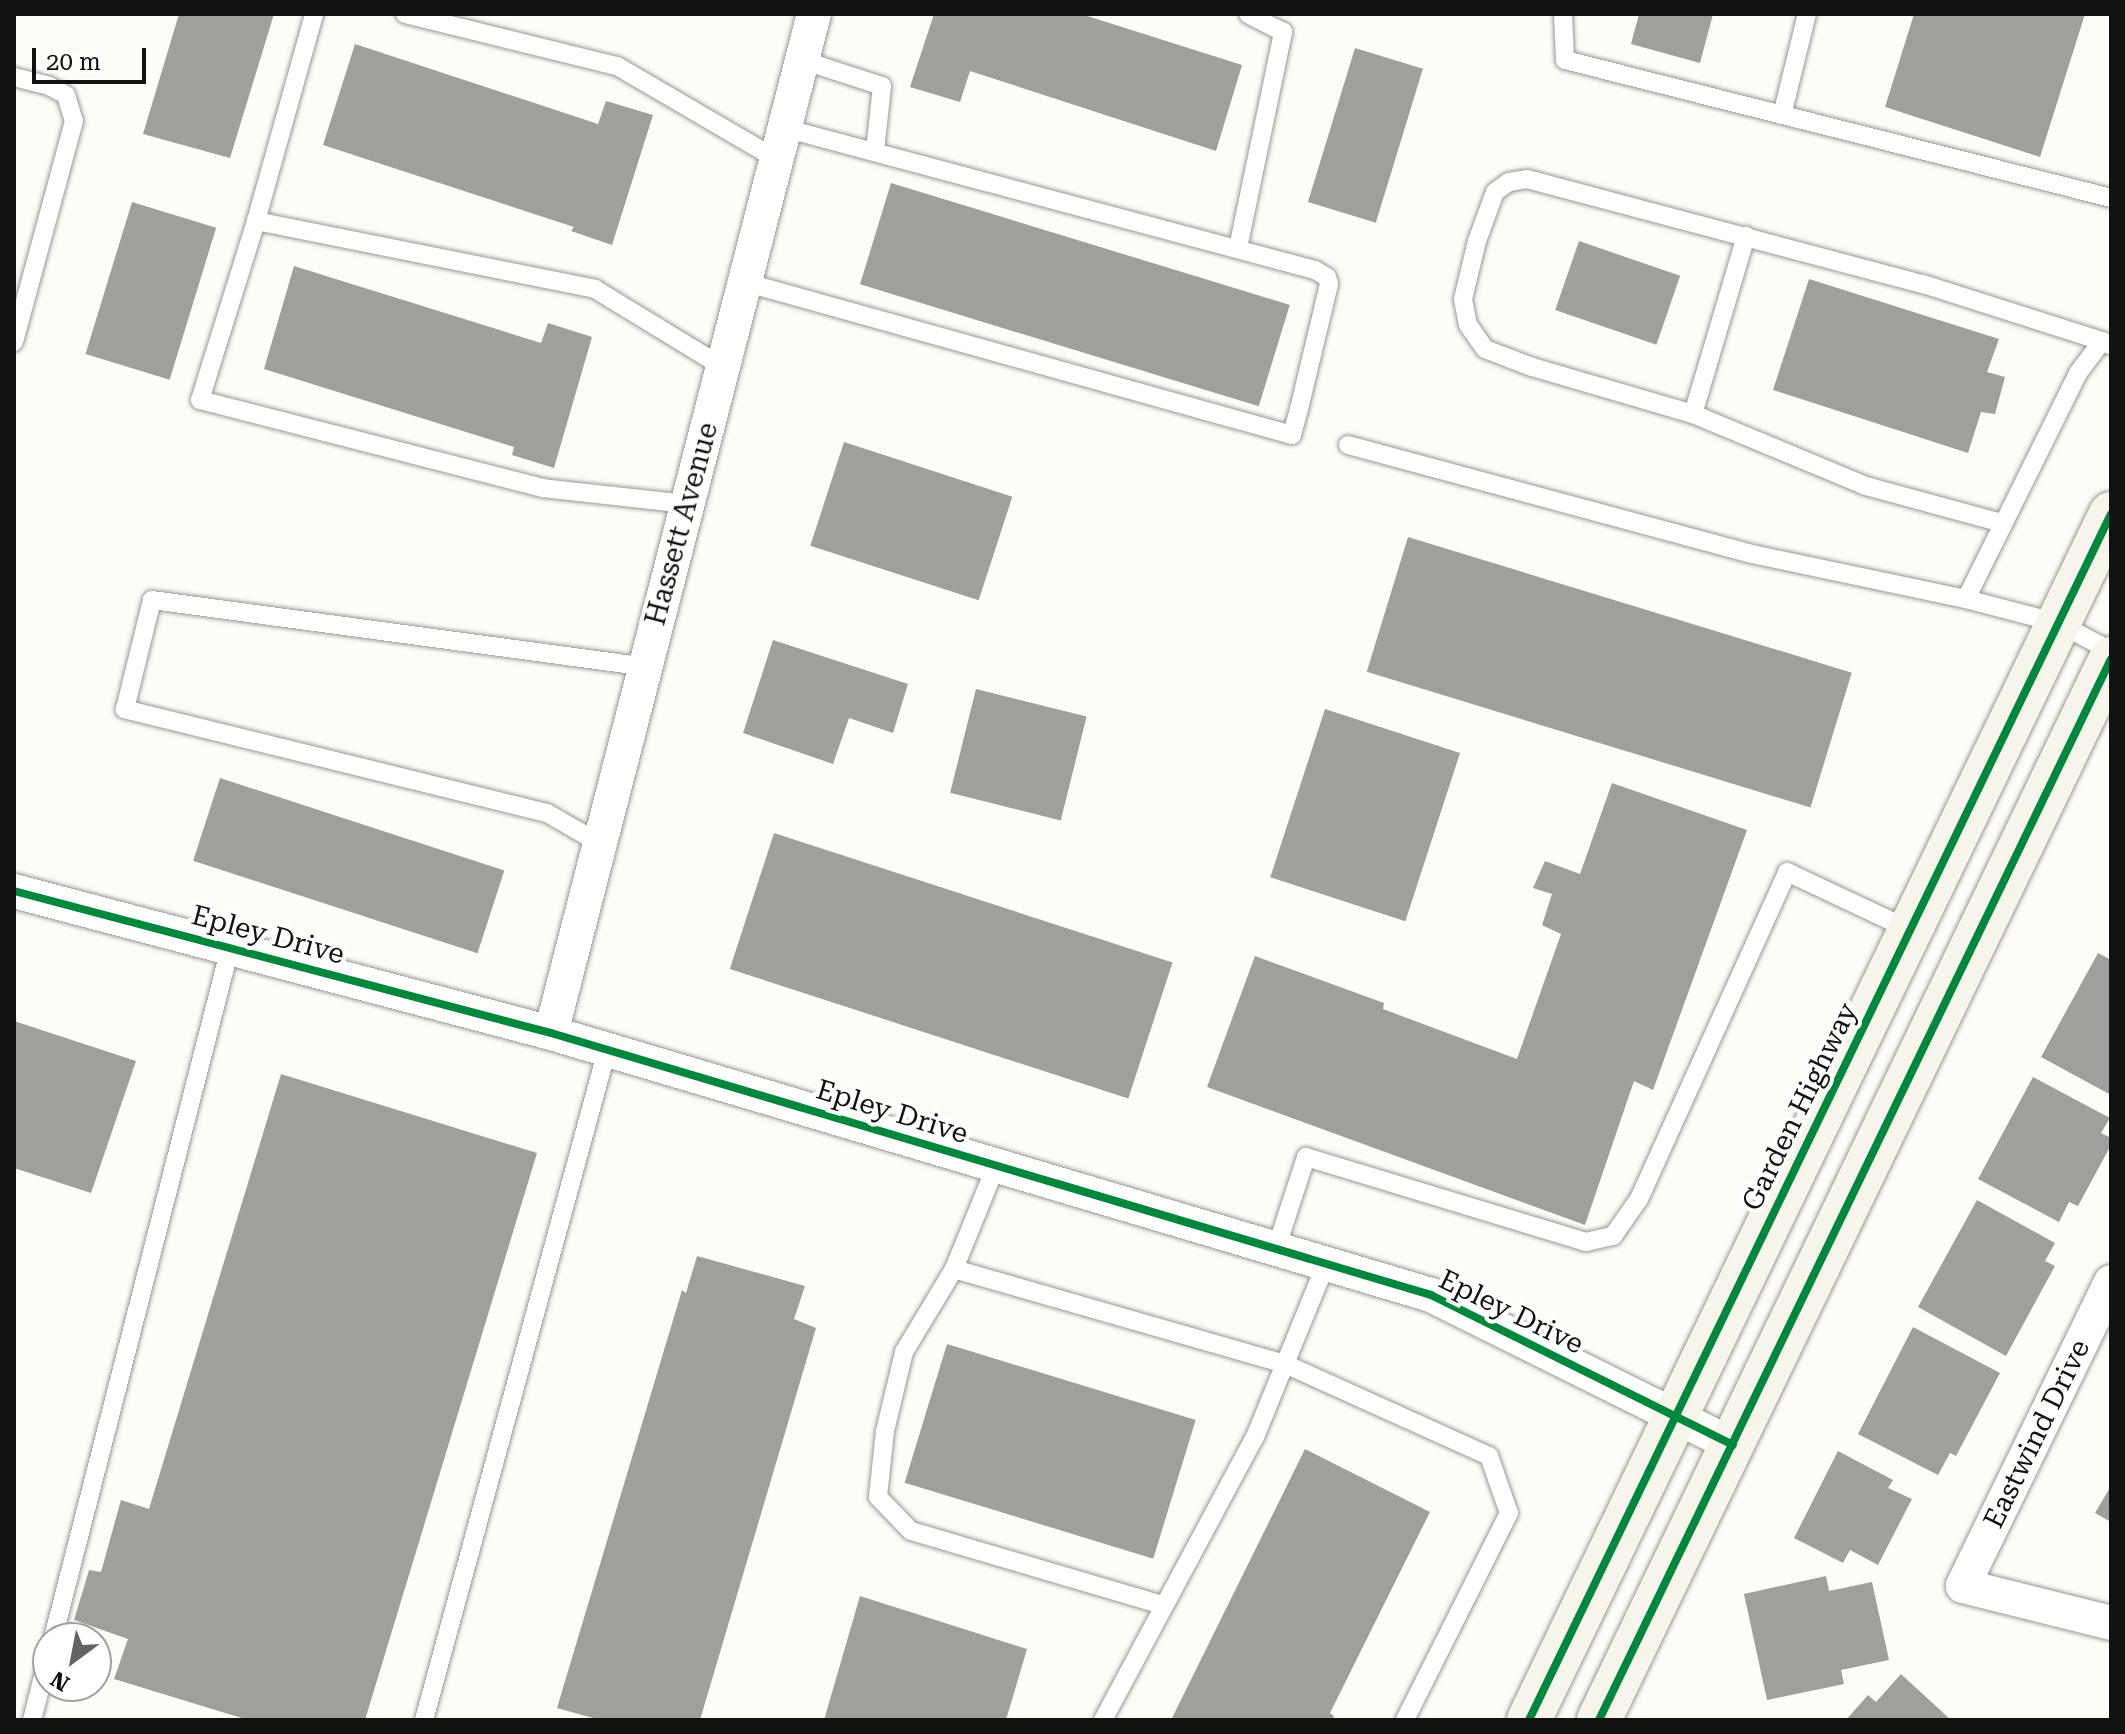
<!DOCTYPE html>
<html>
<head>
<meta charset="utf-8">
<style>
	body { margin:0 }
	#map { position:relative; width:2125px; height:1734px; overflow:hidden; background:#fdfcf7; font-family:"Roboto Serif",serif }
	div>[style] { position:absolute }
	.building>* { inset:0; background:#a19f9c; transform-origin:0 0 }
	.roads { filter:drop-shadow(0 0 2px #979795) drop-shadow(0 0 2px #979795) }
	.lane>* { height:18px; margin:-9px; padding:0 9px; transform-origin:9px; border-radius:9px; background:#fffffe }
	.street>* { height:34px; margin:-17px; padding:0 17px; transform-origin:17px; border-radius:17px; background:#fffffe }
	.secondary>* { height:44px; margin:-22px; padding:0 22px; transform-origin:22px; border-radius:22px; background:#f6f4eb }
	.cycleway>* { height:8px; margin:-4px; padding:0 4px; transform-origin:4px; border-radius:4px; background:#00873e }
	span { translate:-50% -50%; white-space:nowrap; text-align:center; line-height:1.15; -webkit-text-stroke:8px #fff; paint-order:stroke }
	.street-label { font-size:28px; color:#111 }
	.frame { position:absolute; inset:0; border:16px solid #111; pointer-events:none }
	.north { position:absolute; left:32px; top:1622px; width:80px; height:80px; box-sizing:border-box; background:#fff; border:2px solid #a0a0a0; border-radius:50%; rotate:212deg; font-size:22px; font-weight:700; line-height:32px; text-align:center; color:#111 }
	.north::after { content:''; display:block; margin:auto; width:28px; height:36px; background:#646362; clip-path:polygon(50% 0,100% 100%,50% 72%,0 100%) }
	.scale { position:absolute; left:32px; top:48px; width:114px; height:36px; box-sizing:border-box; border:4px solid #111; border-top:0; padding-left:10px; font-size:24px; line-height:28px; white-space:nowrap; color:#111; -webkit-text-stroke:6px #fff; paint-order:stroke }
</style>
</head>
<body>
<div id="map">
	<div class="building">
		<div style="clip-path:polygon(179px 14px,274px 14px,230px 158px,143px 134px)"></div>
		<div style="clip-path:polygon(934px 14px,1081px 14px,1242px 65px,1216px 151px,970px 71px,960px 102px,910px 87px)"></div>
		<div style="clip-path:polygon(1639px 14px,1713px 14px,1700px 63px,1631px 44px)"></div>
		<div style="clip-path:polygon(1914px 14px,2085px 14px,2040px 157px,1885px 107px)"></div>
		<div style="clip-path:polygon(355px 44px,598px 124px,606px 101px,653px 115px,612px 245px,571px 231px,574px 227px,323px 145px)"></div>
		<div style="left:1355px;top:48px;width:71px;height:161px;rotate:17deg"></div>
		<div style="left:891px;top:183px;width:417px;height:106px;rotate:17deg"></div>
		<div style="left:132px;top:202px;width:88px;height:159px;rotate:17deg"></div>
		<div style="left:1579px;top:241px;width:107px;height:73px;rotate:19deg"></div>
		<div style="clip-path:polygon(294px 266px,541px 343px,548px 323px,592px 337px,554px 468px,512px 455px,514px 447px,264px 369px)"></div>
		<div style="clip-path:polygon(1809px 279px,1999px 339px,1987px 372px,2005px 377px,1995px 414px,1981px 412px,1968px 453px,1773px 390px)"></div>
		<div style="left:844px;top:442px;width:177px;height:109px;rotate:18deg"></div>
		<div style="left:1408px;top:537px;width:464px;height:141px;rotate:17deg"></div>
		<div style="clip-path:polygon(773px 640px,908px 684px,893px 733px,849px 718px,833px 764px,743px 733px)"></div>
		<div style="left:976px;top:689px;width:114px;height:107px;rotate:14deg"></div>
		<div style="left:1325px;top:709px;width:142px;height:177px;rotate:18deg"></div>
		<div style="left:220px;top:778px;width:299px;height:87px;rotate:18deg"></div>
		<div style="clip-path:polygon(1612px 783px,1747px 830px,1653px 1090px,1634px 1081px,1585px 1225px,1207px 1087px,1255px 956px,1384px 1003px,1383px 1009px,1517px 1059px,1561px 934px,1542px 925px,1552px 894px,1533px 888px,1545px 861px,1580px 874px)"></div>
		<div style="left:774px;top:833px;width:419px;height:143px;rotate:18deg"></div>
		<div style="clip-path:polygon(2098px 953px,2111px 960px,2111px 1095px,2041px 1057px)"></div>
		<div style="clip-path:polygon(14px 1021px,136px 1061px,91px 1193px,14px 1168px)"></div>
		<div style="clip-path:polygon(281px 1074px,537px 1153px,365px 1720px,248px 1720px,114px 1679px,128px 1639px,74px 1620px,89px 1570px,101px 1572px,121px 1500px,149px 1509px)"></div>
		<div style="clip-path:polygon(2033px 1077px,2110px 1118px,2101px 1133px,2111px 1138px,2111px 1145px,2078px 1206px,2069px 1202px,2059px 1222px,1978px 1179px)"></div>
		<div style="clip-path:polygon(1977px 1200px,2055px 1243px,2045px 1261px,2055px 1266px,2006px 1356px,1918px 1307px)"></div>
		<div style="clip-path:polygon(697px 1256px,805px 1286px,794px 1319px,816px 1328px,700px 1720px,600px 1720px,557px 1708px,682px 1290px,686px 1293px)"></div>
		<div style="clip-path:polygon(1913px 1327px,2000px 1373px,1956px 1456px,1950px 1453px,1938px 1475px,1858px 1434px)"></div>
		<div style="left:947px;top:1344px;width:260px;height:145px;rotate:17deg"></div>
		<div style="clip-path:polygon(1305px 1449px,1430px 1512px,1330px 1713px,1334px 1716px,1332px 1720px,1171px 1720px)"></div>
		<div style="clip-path:polygon(1838px 1451px,1893px 1480px,1888px 1488px,1912px 1499px,1878px 1565px,1850px 1550px,1843px 1563px,1794px 1538px)"></div>
		<div style="clip-path:polygon(2111px 1486px,2111px 1522px,2095px 1513px)"></div>
		<div style="clip-path:polygon(1826px 1576px,1829px 1591px,1872px 1582px,1889px 1660px,1841px 1670px,1844px 1684px,1767px 1700px,1744px 1594px)"></div>
		<div style="clip-path:polygon(860px 1596px,1027px 1649px,1006px 1720px,824px 1720px)"></div>
		<div style="clip-path:polygon(1901px 1674px,1951px 1720px,1846px 1720px,1868px 1695px,1876px 1702px)"></div>
	</div>
	<div class="roads">
		<div class="lane">
			<div style="left:405px;top:14px;width:218px;rotate:13.8deg"></div>
			<div style="left:617px;top:66px;width:184px;rotate:30.3deg"></div>
			<div style="left:1563px;top:14px;width:46px;rotate:87.5deg"></div>
			<div style="left:1565px;top:60px;width:563px;rotate:14.18deg"></div>
			<div style="left:802px;top:60px;width:84px;rotate:18deg"></div>
			<div style="left:882px;top:86px;width:66px;rotate:96.1deg"></div>
			<div style="left:14px;top:77px;width:36px;rotate:14deg"></div>
			<div style="left:49px;top:86px;width:19px;rotate:28deg"></div>
			<div style="left:66px;top:95px;width:27px;rotate:73deg"></div>
			<div style="left:74px;top:121px;width:229px;rotate:105.2deg"></div>
			<div style="left:1782px;top:115px;width:104px;rotate:-76.1deg"></div>
			<div style="left:256px;top:221px;width:215px;rotate:-74.3deg"></div>
			<div style="left:1238px;top:248px;width:221px;rotate:-78.2deg"></div>
			<div style="left:1283px;top:32px;width:39px;rotate:-153deg"></div>
			<div style="left:744px;top:282px;width:569px;rotate:15.6deg"></div>
			<div style="left:1292px;top:435px;width:27px;rotate:-75deg"></div>
			<div style="left:1299px;top:409px;width:129px;rotate:-76.5deg"></div>
			<div style="left:1329px;top:284px;width:7px;rotate:-106deg"></div>
			<div style="left:1327px;top:277px;width:14px;rotate:-150deg"></div>
			<div style="left:1315px;top:270px;width:550px;rotate:-165.03deg"></div>
			<div style="left:1693px;top:414px;width:186px;rotate:-73.4deg"></div>
			<div style="left:1348px;top:445px;width:418px;rotate:15.1deg"></div>
			<div style="left:1752px;top:554px;width:219px;rotate:11.9deg"></div>
			<div style="left:1966px;top:599px;width:95px;rotate:14.6deg"></div>
			<div style="left:2058px;top:623px;width:60px;rotate:27.8deg"></div>
			<div style="left:687px;top:504px;width:145px;rotate:-173.7deg"></div>
			<div style="left:543px;top:488px;width:354px;rotate:-165.6deg"></div>
			<div style="left:200px;top:400px;width:188px;rotate:-72.6deg"></div>
			<div style="left:256px;top:221px;width:346px;rotate:11.3deg"></div>
			<div style="left:595px;top:289px;width:150px;rotate:31.4deg"></div>
			<div style="left:2002px;top:523px;width:141px;rotate:-164.8deg"></div>
			<div style="left:1866px;top:486px;width:187px;rotate:-157.4deg"></div>
			<div style="left:1693px;top:414px;width:168px;rotate:-163.7deg"></div>
			<div style="left:1532px;top:367px;width:50px;rotate:-159deg"></div>
			<div style="left:1485px;top:349px;width:29px;rotate:-125deg"></div>
			<div style="left:1468px;top:325px;width:26px;rotate:-101deg"></div>
			<div style="left:1463px;top:299px;width:60px;rotate:-76.4deg"></div>
			<div style="left:1477px;top:241px;width:52px;rotate:-69.8deg"></div>
			<div style="left:1495px;top:192px;width:17px;rotate:-36deg"></div>
			<div style="left:1509px;top:182px;width:18px;rotate:-9deg"></div>
			<div style="left:1527px;top:179px;width:410px;rotate:14.9deg"></div>
			<div style="left:1923px;top:284px;width:188px;rotate:17.7deg"></div>
			<div style="left:1966px;top:599px;width:252px;rotate:-63.6deg"></div>
			<div style="left:2078px;top:373px;width:40px;rotate:-53deg"></div>
			<div style="left:2102px;top:341px;width:9px;rotate:27deg"></div>
			<div style="left:599px;top:843px;width:60px;rotate:-150deg"></div>
			<div style="left:547px;top:813px;width:435px;rotate:-166.2deg"></div>
			<div style="left:125px;top:709px;width:112px;rotate:-76.1deg"></div>
			<div style="left:152px;top:600px;width:498px;rotate:7.7deg"></div>
			<div style="left:996px;top:1166px;width:111px;rotate:112.2deg"></div>
			<div style="left:954px;top:1269px;width:344px;rotate:16deg"></div>
			<div style="left:1285px;top:1364px;width:224px;rotate:24.3deg"></div>
			<div style="left:1489px;top:1456px;width:60px;rotate:70.7deg"></div>
			<div style="left:1509px;top:1513px;width:232px;rotate:116.7deg"></div>
			<div style="left:1276px;top:1249px;width:97px;rotate:-71.9deg"></div>
			<div style="left:1306px;top:1157px;width:293px;rotate:16.9deg"></div>
			<div style="left:1586px;top:1242px;width:28px;rotate:-13deg"></div>
			<div style="left:1613px;top:1236px;width:45px;rotate:-54.9deg"></div>
			<div style="left:1639px;top:1199px;width:359px;rotate:-65.6deg"></div>
			<div style="left:1787px;top:872px;width:136px;rotate:25.2deg"></div>
			<div style="left:954px;top:1269px;width:97px;rotate:121.1deg"></div>
			<div style="left:904px;top:1352px;width:81px;rotate:103.5deg"></div>
			<div style="left:885px;top:1431px;width:66px;rotate:96.1deg"></div>
			<div style="left:878px;top:1497px;width:47px;rotate:45.9deg"></div>
			<div style="left:911px;top:1531px;width:263px;rotate:16.4deg"></div>
			<div style="left:53px;top:1638px;width:712px;rotate:-75.61deg"></div>
			<div style="left:32px;top:1720px;width:65px;rotate:-75.7deg"></div>
			<div style="left:424px;top:1720px;width:695px;rotate:-74.72deg"></div>
			<div style="left:1103px;top:1720px;width:321px;rotate:-61.8deg"></div>
			<div style="left:1255px;top:1437px;width:187px;rotate:-67.7deg"></div>
		</div>
		<div class="street">
			<div style="left:14px;top:891px;width:555px;rotate:14.81deg"></div>
			<div style="left:551px;top:1033px;width:918px;rotate:16.58deg"></div>
			<div style="left:1431px;top:1295px;width:337px;rotate:26.4deg"></div>
			<div style="left:551px;top:1033px;width:1052px;rotate:-75.53deg"></div>
			<div style="left:2111px;top:1282px;width:338px;rotate:116deg"></div>
			<div style="left:1963px;top:1586px;width:153px;rotate:14deg"></div>
		</div>
		<div class="secondary">
			<div style="left:1529px;top:1720px;width:1339px;rotate:-64.24deg"></div>
			<div style="left:1599px;top:1720px;width:1178px;rotate:-64.24deg"></div>
		</div>
	</div>
	<div class="cycleway">
		<div style="left:14px;top:891px;width:555px;rotate:14.81deg"></div>
		<div style="left:551px;top:1033px;width:918px;rotate:16.58deg"></div>
		<div style="left:1431px;top:1295px;width:337px;rotate:26.4deg"></div>
		<div style="left:1529px;top:1720px;width:1339px;rotate:-64.24deg"></div>
		<div style="left:1599px;top:1720px;width:1178px;rotate:-64.24deg"></div>
	</div>
	<div class="street-label">
		<span style="left:682px;top:524px;rotate:-75deg">Hassett Avenue</span>
		<span style="left:268px;top:935px;rotate:15deg">Epley Drive</span>
		<span style="left:1800px;top:1107px;rotate:-64deg">Garden Highway</span>
		<span style="left:892px;top:1112px;rotate:17deg">Epley Drive</span>
		<span style="left:1511px;top:1312px;rotate:26deg">Epley Drive</span>
		<span style="left:2037px;top:1434px;rotate:-64deg">Eastwind Drive</span>
	</div>
	<div class="frame"></div>
	<div class="north">N</div>
	<div class="scale">20 m</div>
</div>
</body>
</html>
